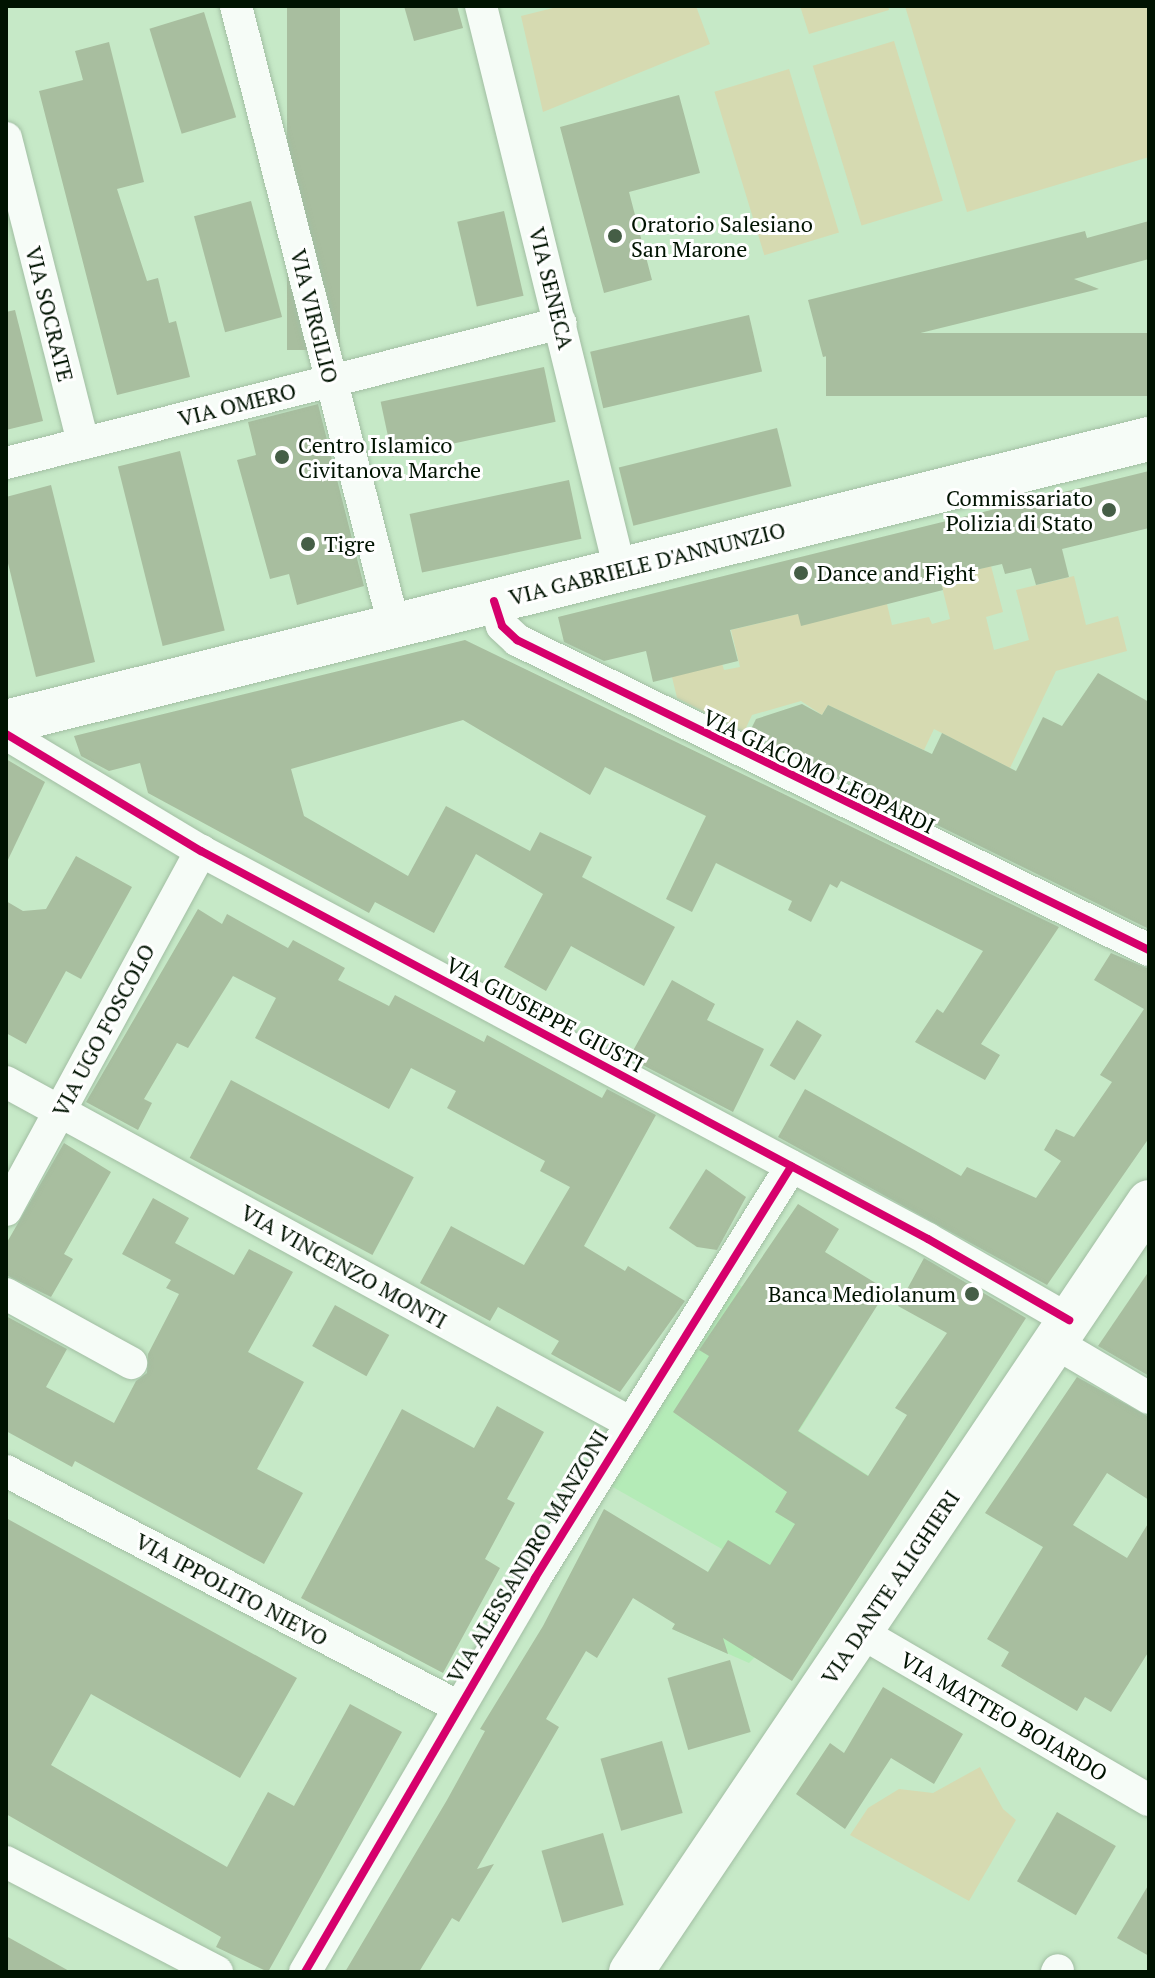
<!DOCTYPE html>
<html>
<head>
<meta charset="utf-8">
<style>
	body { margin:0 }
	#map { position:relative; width:1155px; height:1978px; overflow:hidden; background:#c6e9c7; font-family:"PT Serif",serif }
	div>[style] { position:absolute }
	.built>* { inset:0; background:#b4ebb7 }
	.green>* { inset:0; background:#d6dab1; transform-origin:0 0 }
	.building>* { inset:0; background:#a8be9f; transform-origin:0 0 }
	.roads { filter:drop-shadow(0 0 2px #a2bea3) drop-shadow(0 0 2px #a2bea3) }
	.minor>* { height:32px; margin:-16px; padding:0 16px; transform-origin:16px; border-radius:16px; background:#f6fcf7 }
	.secondary>* { height:44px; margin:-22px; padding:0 22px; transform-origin:22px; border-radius:22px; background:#f6fcf7 }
	.cycleway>* { height:8px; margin:-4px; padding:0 4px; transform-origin:4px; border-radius:4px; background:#d6006c }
	.dots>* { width:22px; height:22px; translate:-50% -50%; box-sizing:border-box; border:4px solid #fff; border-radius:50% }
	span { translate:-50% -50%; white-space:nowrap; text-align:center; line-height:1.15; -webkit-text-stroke:6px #fff; paint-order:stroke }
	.poi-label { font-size:22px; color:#001301 }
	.left { translate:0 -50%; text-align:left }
	.right { translate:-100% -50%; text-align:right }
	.street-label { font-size:22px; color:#001301 }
	.frame { position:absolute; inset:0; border:8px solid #001301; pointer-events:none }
</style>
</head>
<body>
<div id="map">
	<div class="built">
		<div style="clip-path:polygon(736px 1283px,837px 1346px,848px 1332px,857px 1338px,799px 1431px,908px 1501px,749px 1663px,672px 1629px,722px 1549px,611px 1486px)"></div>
	</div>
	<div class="green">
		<div style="clip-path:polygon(561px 6px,696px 6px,710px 44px,543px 112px,521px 16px)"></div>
		<div style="clip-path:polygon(800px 6px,888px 6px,889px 10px,809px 34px)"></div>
		<div style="clip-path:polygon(905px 6px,1149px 6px,1149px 157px,967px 212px)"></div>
		<div style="left:894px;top:41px;width:167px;height:85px;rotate:73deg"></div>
		<div style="left:789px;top:69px;width:171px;height:78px;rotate:73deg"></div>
		<div style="clip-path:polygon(991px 566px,1003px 612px,986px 617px,994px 650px,1029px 640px,1016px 590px,1074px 576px,1086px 625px,1118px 616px,1127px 651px,1056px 671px,1010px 768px,934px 729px,924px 750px,828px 705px,822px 715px,801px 701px,752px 715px,744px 732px,677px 698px,672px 677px,717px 647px,724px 670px,740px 667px,731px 630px,798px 614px,887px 604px,892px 625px,929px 617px,932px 624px,950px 619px,940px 579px)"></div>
		<div style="clip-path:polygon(980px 1767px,1003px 1809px,1016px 1820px,969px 1901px,850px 1835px,868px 1808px,899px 1789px,933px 1793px)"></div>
	</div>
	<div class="building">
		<div style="left:287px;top:6px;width:53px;height:344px"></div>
		<div style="clip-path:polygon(404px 6px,457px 6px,463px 28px,414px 41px)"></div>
		<div style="left:204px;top:12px;width:110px;height:57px;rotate:73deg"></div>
		<div style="clip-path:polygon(109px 42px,144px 182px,117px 189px,147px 281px,158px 278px,169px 323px,176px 321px,190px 377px,117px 395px,39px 91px,83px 80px,75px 51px)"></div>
		<div style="clip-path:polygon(679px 95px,700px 173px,629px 192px,652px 280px,604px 293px,560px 127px)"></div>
		<div style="left:251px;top:201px;width:120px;height:59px;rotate:75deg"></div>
		<div style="left:504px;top:211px;width:87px;height:48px;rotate:77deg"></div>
		<div style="clip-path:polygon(1149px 221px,1149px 259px,1074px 279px,1099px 289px,823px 357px,808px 300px,1085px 231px,1087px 238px)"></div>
		<div style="clip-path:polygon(15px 310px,43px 421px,6px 430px,6px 312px)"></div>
		<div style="left:749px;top:315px;width:58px;height:163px;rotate:77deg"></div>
		<div style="left:1149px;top:333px;width:63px;height:323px;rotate:90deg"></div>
		<div style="left:544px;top:367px;width:56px;height:167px;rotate:78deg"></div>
		<div style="clip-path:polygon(318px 404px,364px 586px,297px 605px,289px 574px,270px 579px,237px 460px,256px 455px,248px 422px)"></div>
		<div style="left:777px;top:428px;width:60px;height:163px;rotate:76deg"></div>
		<div style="left:180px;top:451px;width:185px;height:64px;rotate:76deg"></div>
		<div style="clip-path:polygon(1149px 471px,1149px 528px,1062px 549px,1069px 577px,1036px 585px,1031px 568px,1005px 574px,1002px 564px,940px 578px,943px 590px,801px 626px,798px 614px,730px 630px,738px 661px,653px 682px,646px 651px,604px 661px,564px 642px,558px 617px)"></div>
		<div style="left:569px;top:480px;width:60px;height:163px;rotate:78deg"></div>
		<div style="clip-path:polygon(51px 485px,95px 662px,36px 677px,6px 555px,6px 497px)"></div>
		<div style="clip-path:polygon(465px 640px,1059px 927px,981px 1044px,1000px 1055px,985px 1080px,915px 1042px,937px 1009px,943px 1013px,983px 951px,841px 881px,837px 888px,830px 884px,811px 922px,788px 910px,792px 901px,716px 863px,692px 912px,666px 899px,706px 816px,605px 767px,590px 795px,463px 720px,291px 769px,304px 816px,408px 876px,446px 806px,530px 851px,540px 832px,592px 857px,582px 877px,675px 927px,644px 986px,571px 946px,546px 991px,504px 967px,543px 894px,476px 854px,434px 933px,375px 902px,369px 913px,290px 870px,148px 793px,140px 763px,109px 771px,81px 756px,74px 736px)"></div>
		<div style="clip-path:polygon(1098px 673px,1149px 702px,1149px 929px,749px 733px,756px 719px,802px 704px,822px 715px,828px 705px,932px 754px,942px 733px,1016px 771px,1043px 717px,1062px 726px)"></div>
		<div style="clip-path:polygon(6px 759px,45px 782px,6px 864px)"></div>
		<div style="clip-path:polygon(76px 856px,132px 887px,81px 979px,66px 971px,26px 1044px,6px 1033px,6px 901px,23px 911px,46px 909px)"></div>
		<div style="clip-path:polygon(198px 909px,222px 924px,227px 914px,288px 948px,293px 940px,345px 968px,338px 980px,389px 1006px,395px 995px,484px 1042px,487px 1035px,602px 1098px,607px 1089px,656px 1115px,584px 1246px,625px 1271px,628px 1266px,685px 1301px,620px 1392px,551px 1354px,559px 1341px,498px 1307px,490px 1321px,420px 1283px,451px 1226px,524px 1265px,570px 1187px,540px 1171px,545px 1161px,447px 1108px,456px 1091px,411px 1068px,389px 1109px,255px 1038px,276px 998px,233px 976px,188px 1048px,177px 1043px,144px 1099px,152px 1103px,138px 1130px,86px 1102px)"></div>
		<div style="clip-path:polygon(1111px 953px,1149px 969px,1149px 1138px,1047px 1285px,778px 1137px,805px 1089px,961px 1176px,967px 1167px,1036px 1198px,1061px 1161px,1044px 1150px,1056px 1129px,1074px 1137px,1112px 1082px,1100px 1075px,1144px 1009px,1094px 980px)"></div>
		<div style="clip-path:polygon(672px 980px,715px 1004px,707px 1020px,764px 1049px,733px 1112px,629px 1058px)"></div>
		<div style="left:797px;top:1020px;width:29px;height:53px;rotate:31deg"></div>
		<div style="left:231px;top:1080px;width:207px;height:88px;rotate:28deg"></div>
		<div style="clip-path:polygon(64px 1143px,111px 1172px,64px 1254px,73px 1259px,51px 1297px,6px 1275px,6px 1244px)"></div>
		<div style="clip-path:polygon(706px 1169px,746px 1197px,717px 1250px,697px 1247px,669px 1228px)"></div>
		<div style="clip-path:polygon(153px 1198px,189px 1218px,175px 1243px,234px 1275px,249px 1249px,293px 1272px,248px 1352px,304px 1382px,257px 1469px,303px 1493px,264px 1564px,75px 1461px,72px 1467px,6px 1431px,6px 1316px,67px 1349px,46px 1387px,114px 1423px,136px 1381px,147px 1373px,148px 1354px,179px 1294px,166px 1288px,171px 1280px,122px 1254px)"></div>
		<div style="clip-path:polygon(798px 1204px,839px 1229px,825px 1252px,887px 1290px,798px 1431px,868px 1476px,907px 1415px,895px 1408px,947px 1333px,898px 1306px,924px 1258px,1026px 1318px,792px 1681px,723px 1638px,728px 1654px,672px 1629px,675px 1624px,633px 1598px,597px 1658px,586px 1651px,546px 1719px,559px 1727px,477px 1869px,494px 1864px,459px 1922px,452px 1918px,419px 1972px,345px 1972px,447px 1800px,485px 1731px,480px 1729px,543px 1626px,604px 1509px,708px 1572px,728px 1540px,770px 1565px,795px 1524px,775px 1512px,787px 1492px,673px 1412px,709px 1356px,699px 1350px)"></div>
		<div style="clip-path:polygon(1149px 1271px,1149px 1376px,1098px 1346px)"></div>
		<div style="left:335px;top:1305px;width:62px;height:47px;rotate:29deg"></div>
		<div style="clip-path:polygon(1077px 1377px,1149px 1417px,1149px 1500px,1107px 1473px,1073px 1525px,1127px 1558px,1149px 1522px,1149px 1651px,1111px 1712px,1085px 1697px,1077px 1711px,1001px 1666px,1009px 1652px,987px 1639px,1043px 1547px,985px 1513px)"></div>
		<div style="clip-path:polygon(497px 1406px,544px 1432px,507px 1499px,515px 1503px,485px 1559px,500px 1568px,443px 1673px,301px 1598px,402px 1409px,474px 1448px)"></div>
		<div style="clip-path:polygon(6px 1518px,297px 1678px,240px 1778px,91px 1694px,51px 1765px,227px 1867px,268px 1792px,294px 1806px,350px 1704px,402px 1732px,268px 1972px,216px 1947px,221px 1937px,6px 1814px)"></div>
		<div style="left:730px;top:1660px;width:75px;height:65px;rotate:74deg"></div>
		<div style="clip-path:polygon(883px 1687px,963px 1734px,934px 1784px,891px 1758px,845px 1829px,796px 1794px,830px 1743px,844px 1753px)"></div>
		<div style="left:662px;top:1741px;width:75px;height:64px;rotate:74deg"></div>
		<div style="left:1057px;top:1812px;width:68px;height:80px;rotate:30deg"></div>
		<div style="left:603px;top:1833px;width:75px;height:64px;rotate:74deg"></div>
		<div style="clip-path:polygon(1149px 1884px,1149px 1956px,1117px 1938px)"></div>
		<div style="clip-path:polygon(6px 1936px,71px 1972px,6px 1972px)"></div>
	</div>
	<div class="roads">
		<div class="minor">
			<div style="left:236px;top:6px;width:640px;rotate:75.7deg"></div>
			<div style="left:481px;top:6px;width:581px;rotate:76.16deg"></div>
			<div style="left:6px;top:138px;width:315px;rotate:75.8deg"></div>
			<div style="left:6px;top:463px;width:572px;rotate:-14.16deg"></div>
			<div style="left:494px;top:601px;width:26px;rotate:72deg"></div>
			<div style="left:502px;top:626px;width:21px;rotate:43deg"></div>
			<div style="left:517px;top:640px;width:704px;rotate:26.13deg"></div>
			<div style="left:6px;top:734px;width:227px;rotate:31deg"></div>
			<div style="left:201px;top:851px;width:824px;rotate:28.09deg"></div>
			<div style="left:928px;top:1239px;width:163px;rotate:29.9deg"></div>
			<div style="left:6px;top:1082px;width:710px;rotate:28.62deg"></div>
			<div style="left:6px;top:1210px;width:409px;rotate:-61.5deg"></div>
			<div style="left:6px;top:1294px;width:143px;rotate:28.9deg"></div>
			<div style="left:1054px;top:1342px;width:110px;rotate:30.5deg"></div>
			<div style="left:6px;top:1471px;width:509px;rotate:27.52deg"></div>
			<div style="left:860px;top:1632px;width:334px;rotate:30.2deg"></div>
			<div style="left:6px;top:1862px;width:238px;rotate:27.5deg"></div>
			<div style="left:305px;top:1972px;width:456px;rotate:-59.7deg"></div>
			<div style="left:535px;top:1578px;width:485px;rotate:-58.1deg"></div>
			<div style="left:1057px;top:1972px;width:2px;rotate:-63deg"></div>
		</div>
		<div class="secondary">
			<div style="left:6px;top:722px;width:1178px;rotate:-13.91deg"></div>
			<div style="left:631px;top:1972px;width:928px;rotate:-56.07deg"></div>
		</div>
	</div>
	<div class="cycleway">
		<div style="left:494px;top:601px;width:26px;rotate:72deg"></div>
		<div style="left:502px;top:626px;width:21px;rotate:43deg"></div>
		<div style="left:517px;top:640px;width:704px;rotate:26.13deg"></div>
		<div style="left:6px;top:734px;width:227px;rotate:31deg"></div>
		<div style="left:201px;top:851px;width:824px;rotate:28.09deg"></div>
		<div style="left:928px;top:1239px;width:163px;rotate:29.9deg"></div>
		<div style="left:305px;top:1972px;width:456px;rotate:-59.7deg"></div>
		<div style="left:535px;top:1578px;width:485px;rotate:-58.1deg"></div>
	</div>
	<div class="dots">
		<div style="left:615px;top:236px;background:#455e46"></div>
		<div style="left:282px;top:457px;background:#455e46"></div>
		<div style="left:1109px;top:510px;background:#455e46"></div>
		<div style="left:308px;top:544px;background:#455e46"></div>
		<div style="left:801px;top:573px;background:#455e46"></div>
		<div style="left:972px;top:1294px;background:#455e46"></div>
	</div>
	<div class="poi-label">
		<span class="left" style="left:631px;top:236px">Oratorio Salesiano<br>San Marone</span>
		<span class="left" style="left:298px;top:457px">Centro Islamico<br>Civitanova Marche</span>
		<span class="right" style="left:1093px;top:510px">Commissariato<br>Polizia di Stato</span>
		<span class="left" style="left:324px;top:544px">Tigre</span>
		<span class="left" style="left:817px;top:573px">Dance and Fight</span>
		<span class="right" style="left:956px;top:1294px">Banca Mediolanum</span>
	</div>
	<div class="street-label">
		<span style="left:552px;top:288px;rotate:76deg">VIA SENECA</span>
		<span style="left:50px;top:314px;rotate:76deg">VIA SOCRATE</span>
		<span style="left:315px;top:316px;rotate:76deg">VIA VIRGILIO</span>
		<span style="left:237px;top:404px;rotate:-14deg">VIA OMERO</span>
		<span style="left:647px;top:563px;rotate:-14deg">VIA GABRIELE D'ANNUNZIO</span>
		<span style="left:819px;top:771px;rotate:26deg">VIA GIACOMO LEOPARDI</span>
		<span style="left:545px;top:1014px;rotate:28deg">VIA GIUSEPPE GIUSTI</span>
		<span style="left:103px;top:1030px;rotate:-62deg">VIA UGO FOSCOLO</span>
		<span style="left:344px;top:1266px;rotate:29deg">VIA VINCENZO MONTI</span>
		<span style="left:527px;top:1556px;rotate:-59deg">VIA ALESSANDRO MANZONI</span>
		<span style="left:890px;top:1587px;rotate:-56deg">VIA DANTE ALIGHIERI</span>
		<span style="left:232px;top:1589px;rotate:28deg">VIA IPPOLITO NIEVO</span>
		<span style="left:1004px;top:1716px;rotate:30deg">VIA MATTEO BOIARDO</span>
	</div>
	<div class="frame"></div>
</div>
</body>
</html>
